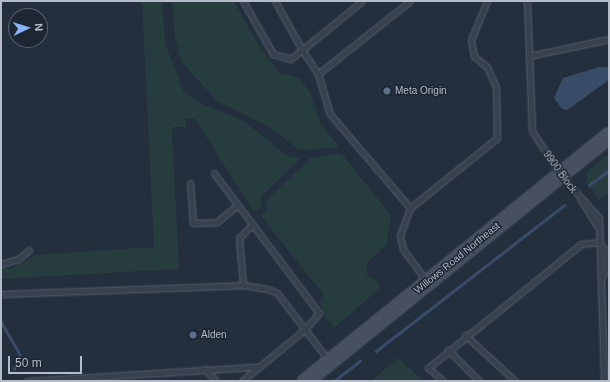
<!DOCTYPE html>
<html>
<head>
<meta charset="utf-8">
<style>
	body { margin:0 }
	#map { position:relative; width:610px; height:382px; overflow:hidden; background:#242f3e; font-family:Helvetica,sans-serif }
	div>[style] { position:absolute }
	.green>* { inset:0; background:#263c3f }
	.water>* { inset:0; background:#394c67 }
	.stream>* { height:3px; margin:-1.5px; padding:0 1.5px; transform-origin:1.5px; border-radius:1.5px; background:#394c67 }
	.roads { filter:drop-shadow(0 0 1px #565f6c) drop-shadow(0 0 1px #565f6c) }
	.service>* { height:5px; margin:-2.5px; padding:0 2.5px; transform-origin:2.5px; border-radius:2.5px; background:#38414e }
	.secondary>* { height:15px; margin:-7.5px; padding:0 7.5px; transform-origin:7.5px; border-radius:7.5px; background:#465061 }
	.dots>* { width:11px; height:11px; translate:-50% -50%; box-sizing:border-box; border:2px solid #1d2633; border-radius:50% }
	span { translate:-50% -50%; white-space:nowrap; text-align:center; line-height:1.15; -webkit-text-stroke:3px #1d2633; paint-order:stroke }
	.poi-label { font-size:10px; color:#b4bcc9 }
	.left { translate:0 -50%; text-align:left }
	.street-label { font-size:10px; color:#b4bcc9 }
	.frame { position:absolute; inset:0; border:2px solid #b4bcc9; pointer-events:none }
	.north { position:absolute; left:8px; top:8px; width:40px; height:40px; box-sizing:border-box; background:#1d2633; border:1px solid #59626f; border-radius:50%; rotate:86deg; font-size:11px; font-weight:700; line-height:16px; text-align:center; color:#b4bcc9 }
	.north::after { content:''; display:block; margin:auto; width:14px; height:18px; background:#8ab4f8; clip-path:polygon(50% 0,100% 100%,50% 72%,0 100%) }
	.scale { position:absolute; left:8px; top:356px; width:74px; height:18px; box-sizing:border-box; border:2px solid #b4bcc9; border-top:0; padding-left:5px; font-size:12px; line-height:14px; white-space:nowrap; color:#b4bcc9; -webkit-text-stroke:3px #1d2633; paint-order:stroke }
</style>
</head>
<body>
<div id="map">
	<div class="green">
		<div style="clip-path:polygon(142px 1px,162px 1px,165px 43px,184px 92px,199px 103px,244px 121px,286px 155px,300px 159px,261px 197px,261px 207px,254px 212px,195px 119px,186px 119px,186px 127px,172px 127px,179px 269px,1px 279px,1px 269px,13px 268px,34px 255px,154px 247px)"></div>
		<div style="clip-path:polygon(172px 1px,234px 1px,260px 48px,280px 73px,299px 78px,311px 94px,320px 123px,339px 147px,300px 150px,269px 127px,217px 101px,181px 61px,175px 38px)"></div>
		<div style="clip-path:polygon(341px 153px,391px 215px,386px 246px,367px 262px,367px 276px,376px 280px,380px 288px,334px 328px,325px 318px,319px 300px,324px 295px,260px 215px,267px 210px,266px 200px,311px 158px)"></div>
		<div style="clip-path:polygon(609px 154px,609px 192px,599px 200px,586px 183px,588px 170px)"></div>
		<div style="clip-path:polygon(398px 358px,424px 381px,371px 381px)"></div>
	</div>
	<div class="water">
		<div style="clip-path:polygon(599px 67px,609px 67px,609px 80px,567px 110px,562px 109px,554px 98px,563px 78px)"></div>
	</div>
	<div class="stream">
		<div style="left:589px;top:185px;width:25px;rotate:-37deg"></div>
		<div style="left:1px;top:322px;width:38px;rotate:60deg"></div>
		<div style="left:20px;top:355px;width:15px;rotate:113deg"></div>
		<div style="left:376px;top:351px;width:238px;rotate:-37.8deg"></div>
		<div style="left:334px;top:381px;width:33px;rotate:-38deg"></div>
	</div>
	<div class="roads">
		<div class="service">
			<div style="left:243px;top:1px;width:61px;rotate:60.5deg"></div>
			<div style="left:273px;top:54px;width:18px;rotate:16deg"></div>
			<div style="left:290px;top:59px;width:15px;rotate:-37deg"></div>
			<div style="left:302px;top:50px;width:29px;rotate:56deg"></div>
			<div style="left:318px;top:74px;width:42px;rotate:73.3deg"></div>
			<div style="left:330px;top:114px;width:123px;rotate:49.6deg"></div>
			<div style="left:410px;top:208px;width:30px;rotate:110deg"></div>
			<div style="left:400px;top:236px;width:13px;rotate:77deg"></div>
			<div style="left:403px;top:249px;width:39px;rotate:54deg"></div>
			<div style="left:275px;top:1px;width:56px;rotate:61.1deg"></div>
			<div style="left:302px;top:50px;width:77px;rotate:-39.2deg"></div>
			<div style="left:527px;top:1px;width:130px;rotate:87.8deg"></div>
			<div style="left:532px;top:131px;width:51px;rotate:56.9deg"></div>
			<div style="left:560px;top:174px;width:59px;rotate:48.4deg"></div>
			<div style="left:599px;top:218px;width:163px;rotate:88.2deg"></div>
			<div style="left:529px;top:56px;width:82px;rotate:-12deg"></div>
			<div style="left:318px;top:74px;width:117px;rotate:-38.4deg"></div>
			<div style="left:214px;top:173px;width:175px;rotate:53.1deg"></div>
			<div style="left:319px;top:313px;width:23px;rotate:131deg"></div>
			<div style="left:304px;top:330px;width:80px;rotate:140.6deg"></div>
			<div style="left:190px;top:183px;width:40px;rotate:85.7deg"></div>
			<div style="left:193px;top:223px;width:24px;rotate:-2deg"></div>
			<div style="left:217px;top:222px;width:26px;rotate:-40deg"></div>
			<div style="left:581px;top:200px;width:32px;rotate:58deg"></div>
			<div style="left:410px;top:208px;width:112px;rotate:-38.8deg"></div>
			<div style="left:497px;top:138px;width:51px;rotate:-91.1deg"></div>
			<div style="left:496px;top:87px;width:22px;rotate:-114deg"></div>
			<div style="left:487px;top:67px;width:17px;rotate:-140deg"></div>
			<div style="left:474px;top:56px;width:16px;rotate:-101deg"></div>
			<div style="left:471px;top:40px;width:42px;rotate:-67.7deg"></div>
			<div style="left:599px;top:243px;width:9px;rotate:49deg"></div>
			<div style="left:605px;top:250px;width:18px;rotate:87deg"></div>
			<div style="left:606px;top:268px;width:13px;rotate:113deg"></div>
			<div style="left:1px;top:264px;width:18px;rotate:-16deg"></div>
			<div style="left:18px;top:259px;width:14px;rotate:-39deg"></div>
			<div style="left:243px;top:285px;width:47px;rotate:-94.9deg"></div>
			<div style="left:239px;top:238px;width:18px;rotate:-45deg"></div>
			<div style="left:1px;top:294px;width:242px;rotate:-2.1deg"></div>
			<div style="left:243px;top:285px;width:25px;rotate:9deg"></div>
			<div style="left:268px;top:289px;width:10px;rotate:24deg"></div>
			<div style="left:277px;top:293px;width:86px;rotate:52.6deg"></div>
			<div style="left:465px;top:335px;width:68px;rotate:42.6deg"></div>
			<div style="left:448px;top:350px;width:44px;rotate:45deg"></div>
			<div style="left:205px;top:369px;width:16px;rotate:47deg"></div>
			<div style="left:27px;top:381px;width:232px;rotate:-3.5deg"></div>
			<div style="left:443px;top:381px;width:20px;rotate:-139deg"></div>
			<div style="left:428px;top:368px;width:197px;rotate:-39deg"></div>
			<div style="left:581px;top:244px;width:18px;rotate:-6deg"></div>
		</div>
		<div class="secondary">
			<div style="left:305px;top:381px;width:391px;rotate:-39deg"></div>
		</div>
	</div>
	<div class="dots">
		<div style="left:387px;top:91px;background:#5c6f8a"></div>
		<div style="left:193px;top:335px;background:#5c6f8a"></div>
	</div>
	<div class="poi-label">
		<span class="left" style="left:395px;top:91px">Meta Origin</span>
		<span class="left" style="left:201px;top:335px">Alden</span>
	</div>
	<div class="street-label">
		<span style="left:560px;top:172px;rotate:54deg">9900 Block</span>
		<span style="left:457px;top:258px;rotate:-39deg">Willows Road Northeast</span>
	</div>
	<div class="frame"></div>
	<div class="north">N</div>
	<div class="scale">50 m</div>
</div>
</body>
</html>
